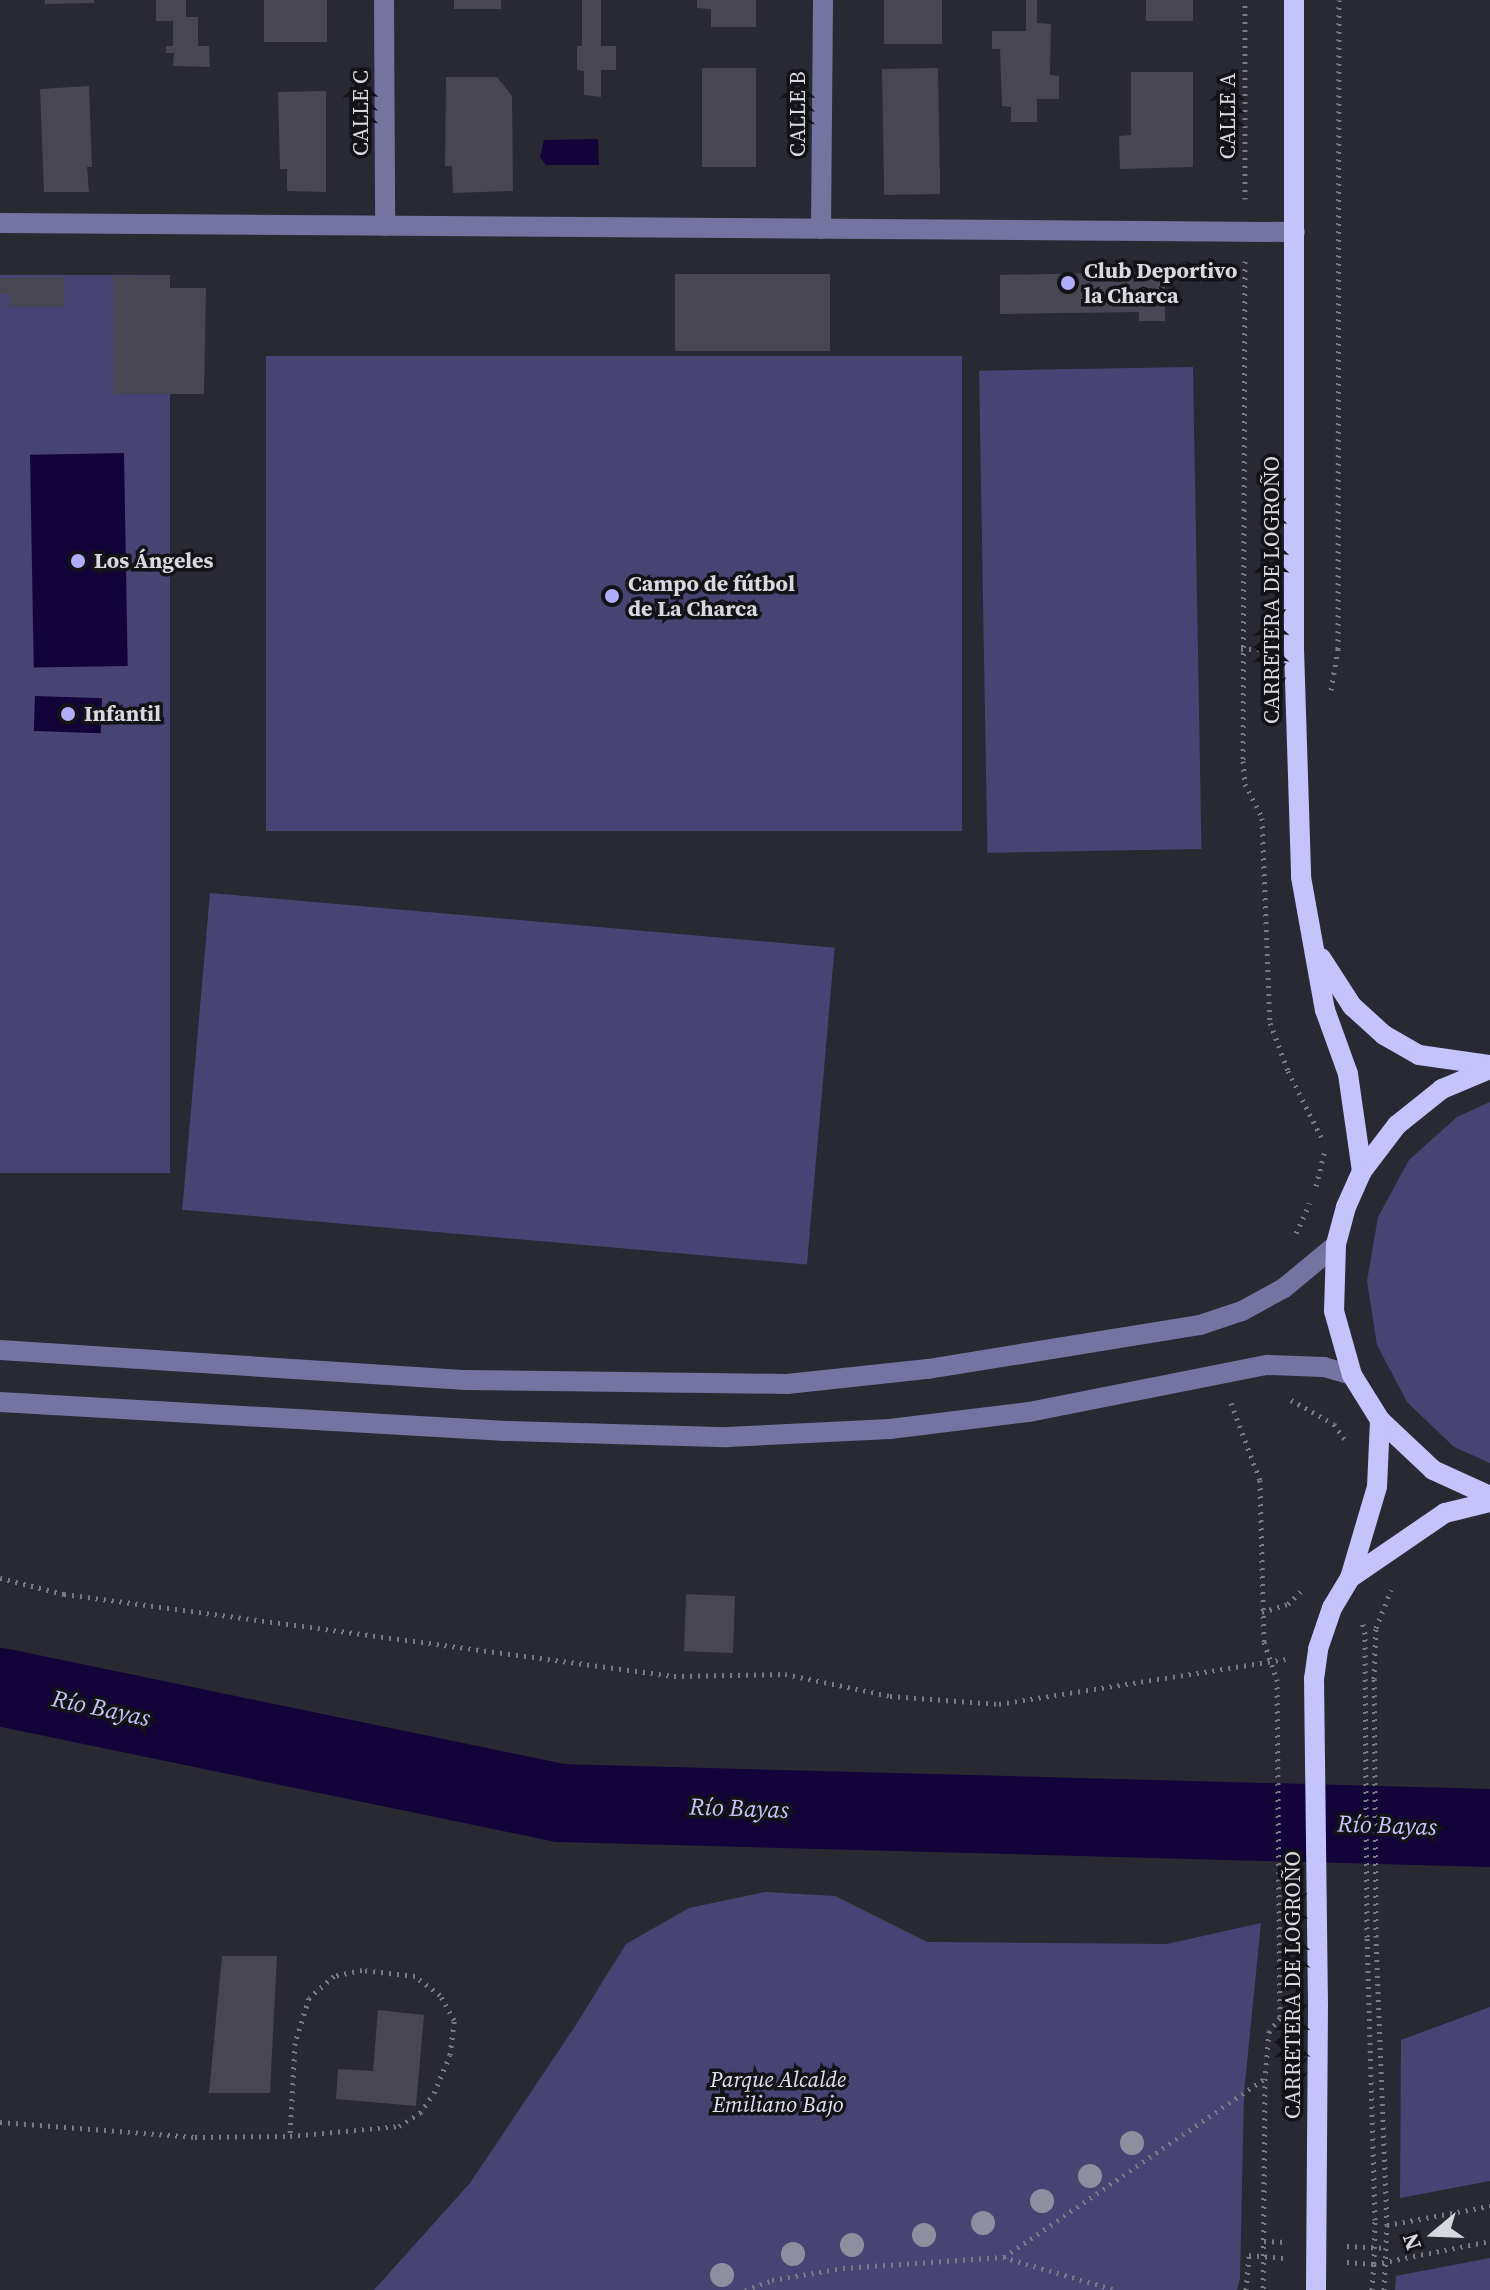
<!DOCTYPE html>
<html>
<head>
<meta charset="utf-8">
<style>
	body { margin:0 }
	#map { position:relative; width:1490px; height:2290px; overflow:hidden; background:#292934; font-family:"Source Serif 4",serif }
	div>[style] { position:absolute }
	.green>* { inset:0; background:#474474; transform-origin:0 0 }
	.water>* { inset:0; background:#120439; transform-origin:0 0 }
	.river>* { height:78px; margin:-39px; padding:0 39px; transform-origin:39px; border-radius:39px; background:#120439 }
	.building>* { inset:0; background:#474652; transform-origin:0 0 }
	.path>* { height:5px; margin-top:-2.5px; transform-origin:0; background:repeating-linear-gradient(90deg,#7a7a83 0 2px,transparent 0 8px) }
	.minor>* { height:20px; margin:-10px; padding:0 10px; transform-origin:10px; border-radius:10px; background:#7574a1 }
	.major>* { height:20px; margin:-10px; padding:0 10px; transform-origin:10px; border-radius:10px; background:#c4c3fb }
	.trees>* { width:24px; height:24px; margin:-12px; border-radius:50%; background:#8e8f9e }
	.dots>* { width:22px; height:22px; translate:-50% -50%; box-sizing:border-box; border:4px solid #121217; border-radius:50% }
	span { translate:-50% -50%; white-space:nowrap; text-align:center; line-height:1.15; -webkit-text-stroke:7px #121217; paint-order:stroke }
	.street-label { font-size:22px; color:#d8d8df }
	.poi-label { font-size:22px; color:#d8d8df; font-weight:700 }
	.left { translate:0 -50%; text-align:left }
	.park-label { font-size:22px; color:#e1e2f4; font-style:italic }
	.water-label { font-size:24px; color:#c6c5fb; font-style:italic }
	.north { position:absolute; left:1394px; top:2194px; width:80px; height:80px; -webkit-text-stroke:6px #121217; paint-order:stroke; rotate:251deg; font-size:22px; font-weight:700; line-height:32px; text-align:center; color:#d8d8df }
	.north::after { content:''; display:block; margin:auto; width:28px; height:36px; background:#d8d8df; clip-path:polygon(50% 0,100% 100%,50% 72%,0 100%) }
</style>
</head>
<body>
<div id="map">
	<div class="green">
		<div style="left:170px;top:275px;width:898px;height:170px;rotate:90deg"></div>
		<div style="left:266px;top:356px;width:696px;height:475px"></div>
		<div style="left:1193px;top:367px;width:482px;height:214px;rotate:89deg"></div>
		<div style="left:210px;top:893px;width:627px;height:318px;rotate:5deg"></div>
		<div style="clip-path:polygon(1490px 1102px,1490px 1463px,1454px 1447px,1407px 1402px,1377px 1345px,1367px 1281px,1378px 1217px,1409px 1160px,1457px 1117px)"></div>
		<div style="clip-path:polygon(765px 1892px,835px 1896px,927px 1942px,1167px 1944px,1261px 1923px,1244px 2093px,1240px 2278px,1237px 2290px,374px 2290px,470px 2183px,572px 2031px,626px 1944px,689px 1908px)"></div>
		<div style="clip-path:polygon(1490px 2007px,1490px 2181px,1400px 2198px,1401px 2040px)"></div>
		<div style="clip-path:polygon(1490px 2258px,1490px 2290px,1395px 2290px,1396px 2276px)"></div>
	</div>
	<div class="water">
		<div style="clip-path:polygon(598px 139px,599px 165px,546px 165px,540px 157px,544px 140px)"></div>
		<div style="left:124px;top:453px;width:213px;height:94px;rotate:89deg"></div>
		<div style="left:35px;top:696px;width:67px;height:35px;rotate:2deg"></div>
	</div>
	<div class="river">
		<div style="left:0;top:1687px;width:572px;rotate:11.7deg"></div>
		<div style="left:560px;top:1803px;width:930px;rotate:1.54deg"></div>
	</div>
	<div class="building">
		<div style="clip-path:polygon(45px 0,94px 0,94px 3px,45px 4px)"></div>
		<div style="clip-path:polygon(156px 0,186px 0,186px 17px,198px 17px,198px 46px,209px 46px,210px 67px,173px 66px,174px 53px,166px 53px,166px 46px,173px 46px,173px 21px,156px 21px)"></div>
		<div style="left:264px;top:0;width:63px;height:42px"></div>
		<div style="left:454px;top:0;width:47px;height:9px"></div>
		<div style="clip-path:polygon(582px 0,601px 0,601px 46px,616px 46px,616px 70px,601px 70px,601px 97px,584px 95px,584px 71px,577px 70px,577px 46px,582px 46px)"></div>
		<div style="clip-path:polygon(697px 0,756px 0,756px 27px,711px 27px,711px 9px,697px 8px)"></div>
		<div style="left:884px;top:0;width:58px;height:44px"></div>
		<div style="clip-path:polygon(1026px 0,1037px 0,1037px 23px,1051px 24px,1050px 75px,1059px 76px,1059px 99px,1037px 99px,1037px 122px,1011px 122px,1011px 107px,1002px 106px,1000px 49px,992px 49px,992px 31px,1026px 31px)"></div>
		<div style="left:1146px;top:0;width:47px;height:21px"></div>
		<div style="left:702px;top:68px;width:54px;height:99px"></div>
		<div style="left:938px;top:68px;width:126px;height:56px;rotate:89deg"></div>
		<div style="clip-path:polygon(1131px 72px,1193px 72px,1193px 167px,1120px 169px,1119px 136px,1131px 135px)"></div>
		<div style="clip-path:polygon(446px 77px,497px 77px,512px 96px,513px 191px,453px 193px,452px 166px,445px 166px)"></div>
		<div style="clip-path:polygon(89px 86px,92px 167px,87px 167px,89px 192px,44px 192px,40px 89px)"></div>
		<div style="clip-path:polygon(326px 91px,326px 192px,287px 191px,287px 169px,280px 169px,278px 92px)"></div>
		<div style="clip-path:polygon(1139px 272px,1139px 278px,1165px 279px,1165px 321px,1139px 321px,1139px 312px,1000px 314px,1000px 275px)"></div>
		<div style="left:675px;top:274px;width:155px;height:77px"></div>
		<div style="clip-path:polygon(170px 275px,170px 288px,206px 288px,204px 394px,113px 394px,113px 276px)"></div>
		<div style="clip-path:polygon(64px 277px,64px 307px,9px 307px,9px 294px,0 294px,0 278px)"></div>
		<div style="left:735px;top:1596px;width:57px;height:49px;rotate:92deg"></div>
		<div style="clip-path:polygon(222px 1956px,277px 1956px,270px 2093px,209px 2093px)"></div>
		<div style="clip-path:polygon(378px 2010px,424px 2015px,416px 2106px,336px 2099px,338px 2069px,373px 2071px)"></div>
	</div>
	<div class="path">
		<div style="left:1245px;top:199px;width:199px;rotate:-90deg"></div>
		<div style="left:1245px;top:261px;width:500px;rotate:90.23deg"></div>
		<div style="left:1243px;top:761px;width:23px;rotate:85deg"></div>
		<div style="left:1245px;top:784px;width:38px;rotate:63deg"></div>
		<div style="left:1262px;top:818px;width:205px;rotate:87.8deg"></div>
		<div style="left:1270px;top:1023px;width:51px;rotate:69.4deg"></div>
		<div style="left:1288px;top:1071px;width:76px;rotate:63.4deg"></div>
		<div style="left:1241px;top:649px;width:20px"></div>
		<div style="left:1331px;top:690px;width:42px;rotate:-80.3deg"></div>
		<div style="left:1338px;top:649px;width:649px;rotate:-89.91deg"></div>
		<div style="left:1316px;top:1186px;width:34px;rotate:-76deg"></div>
		<div style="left:1296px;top:1233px;width:33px;rotate:-65deg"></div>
		<div style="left:1291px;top:1400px;width:49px;rotate:29.2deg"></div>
		<div style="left:1334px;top:1424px;width:19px;rotate:55deg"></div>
		<div style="left:1231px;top:1403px;width:82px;rotate:69.4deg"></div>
		<div style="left:1260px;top:1480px;width:162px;rotate:88.6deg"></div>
		<div style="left:1264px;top:1642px;width:39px;rotate:71deg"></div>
		<div style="left:1277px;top:1679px;width:339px;rotate:89.5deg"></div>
		<div style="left:1280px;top:2018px;width:17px;rotate:130deg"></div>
		<div style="left:1269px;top:2031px;width:47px;rotate:94.9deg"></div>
		<div style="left:1265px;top:2078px;width:212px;rotate:90.5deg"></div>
		<div style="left:0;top:1578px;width:66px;rotate:14deg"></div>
		<div style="left:64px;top:1594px;width:615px;rotate:7.66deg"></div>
		<div style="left:674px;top:1676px;width:111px;rotate:-1deg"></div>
		<div style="left:785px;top:1674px;width:107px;rotate:11.8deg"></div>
		<div style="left:890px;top:1696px;width:109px;rotate:4.2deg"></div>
		<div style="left:999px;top:1704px;width:290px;rotate:-8.9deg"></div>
		<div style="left:1262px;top:1612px;width:27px;rotate:-17deg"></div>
		<div style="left:1288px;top:1604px;width:23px;rotate:-45deg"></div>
		<div style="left:0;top:2122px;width:196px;rotate:4.4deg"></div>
		<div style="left:195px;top:2137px;width:95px;rotate:-0.6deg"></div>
		<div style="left:290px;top:2136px;width:109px;rotate:-5.2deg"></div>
		<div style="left:399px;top:2126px;width:25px;rotate:-32deg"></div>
		<div style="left:420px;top:2113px;width:24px;rotate:-55deg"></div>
		<div style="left:434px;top:2093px;width:41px;rotate:-67.2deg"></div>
		<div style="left:450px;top:2055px;width:35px;rotate:-83deg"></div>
		<div style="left:454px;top:2020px;width:29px;rotate:-119deg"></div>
		<div style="left:440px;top:1995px;width:31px;rotate:-143deg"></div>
		<div style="left:415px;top:1976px;width:53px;rotate:-173.5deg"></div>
		<div style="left:362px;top:1970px;width:29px;rotate:168deg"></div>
		<div style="left:334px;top:1976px;width:33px;rotate:139deg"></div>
		<div style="left:309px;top:1998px;width:47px;rotate:107.3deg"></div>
		<div style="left:295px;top:2043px;width:93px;rotate:93.1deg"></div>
		<div style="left:1387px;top:2225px;width:105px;rotate:-10.5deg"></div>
		<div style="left:1264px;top:2241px;width:21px;rotate:3deg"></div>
		<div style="left:1347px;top:2246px;width:39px;rotate:3deg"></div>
		<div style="left:1004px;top:2257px;width:316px;rotate:-34.4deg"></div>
		<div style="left:1347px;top:2262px;width:27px;rotate:4deg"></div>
		<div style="left:1374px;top:2264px;width:44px;rotate:-88.7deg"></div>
		<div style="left:1375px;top:2220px;width:283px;rotate:-91.6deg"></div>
		<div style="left:1367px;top:1937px;width:303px;rotate:-90.4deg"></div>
		<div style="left:1365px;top:1634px;width:13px;rotate:-103deg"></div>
		<div style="left:745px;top:2290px;width:29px;rotate:-20deg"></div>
		<div style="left:772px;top:2280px;width:72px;rotate:-9.6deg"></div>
		<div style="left:843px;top:2268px;width:160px;rotate:-3.9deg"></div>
		<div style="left:1003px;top:2257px;width:118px;rotate:16.3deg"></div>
		<div style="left:1246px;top:2290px;width:35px;rotate:-85deg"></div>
		<div style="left:1249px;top:2255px;width:36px;rotate:5deg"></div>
		<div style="left:1372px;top:2290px;width:26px;rotate:-86deg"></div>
		<div style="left:1374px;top:2264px;width:118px;rotate:-11.2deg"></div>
		<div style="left:1384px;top:2290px;width:65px;rotate:-87.4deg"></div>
		<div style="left:1387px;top:2225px;width:288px;rotate:-92.2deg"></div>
		<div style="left:1376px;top:1937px;width:258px;rotate:-90.4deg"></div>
		<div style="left:1374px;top:1679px;width:51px;rotate:-87.8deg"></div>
		<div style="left:1376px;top:1628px;width:41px;rotate:-68.5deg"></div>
	</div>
	<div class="minor">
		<div style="left:384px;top:0;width:226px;rotate:89.7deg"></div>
		<div style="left:0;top:223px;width:1295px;rotate:0.4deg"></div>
		<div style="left:821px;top:229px;width:229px;rotate:-89.5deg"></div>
		<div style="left:0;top:1350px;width:467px;rotate:3.7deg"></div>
		<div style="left:466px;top:1380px;width:321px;rotate:0.7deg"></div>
		<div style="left:787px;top:1384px;width:142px;rotate:-6.1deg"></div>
		<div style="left:928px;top:1369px;width:276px;rotate:-9.2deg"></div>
		<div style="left:1200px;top:1325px;width:44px;rotate:-18.4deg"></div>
		<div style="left:1242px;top:1311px;width:48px;rotate:-28.7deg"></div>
		<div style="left:1284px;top:1288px;width:67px;rotate:-39.6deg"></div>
		<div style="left:0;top:1402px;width:507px;rotate:3.28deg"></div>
		<div style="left:506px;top:1431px;width:221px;rotate:1.6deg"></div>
		<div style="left:727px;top:1437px;width:163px;rotate:-2.8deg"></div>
		<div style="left:890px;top:1429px;width:140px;rotate:-7deg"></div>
		<div style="left:1029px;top:1412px;width:243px;rotate:-11.2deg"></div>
		<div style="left:1267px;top:1365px;width:57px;rotate:2deg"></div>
		<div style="left:1324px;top:1367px;width:29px;rotate:16deg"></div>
	</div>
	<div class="major">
		<div style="left:1294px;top:0;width:649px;rotate:90deg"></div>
		<div style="left:1294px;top:649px;width:228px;rotate:88.2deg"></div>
		<div style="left:1301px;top:877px;width:135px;rotate:79.8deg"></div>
		<div style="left:1325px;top:1010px;width:68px;rotate:70.2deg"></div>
		<div style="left:1348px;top:1074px;width:98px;rotate:81.8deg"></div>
		<div style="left:1321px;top:958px;width:57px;rotate:57.1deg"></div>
		<div style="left:1352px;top:1006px;width:43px;rotate:42.2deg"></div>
		<div style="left:1384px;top:1035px;width:40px;rotate:29.7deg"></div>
		<div style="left:1419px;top:1055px;width:72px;rotate:8deg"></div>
		<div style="left:1490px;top:1069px;width:52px;rotate:157.4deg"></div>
		<div style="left:1442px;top:1089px;width:58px;rotate:141.3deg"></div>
		<div style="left:1397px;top:1125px;width:58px;rotate:127.3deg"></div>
		<div style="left:1362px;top:1171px;width:39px;rotate:114deg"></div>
		<div style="left:1346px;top:1207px;width:39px;rotate:105deg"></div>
		<div style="left:1336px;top:1245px;width:66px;rotate:91.7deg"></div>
		<div style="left:1334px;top:1311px;width:66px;rotate:74.3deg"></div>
		<div style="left:1352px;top:1375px;width:53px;rotate:58.1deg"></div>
		<div style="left:1380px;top:1420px;width:73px;rotate:43.3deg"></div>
		<div style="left:1433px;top:1470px;width:63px;rotate:24.5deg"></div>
		<div style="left:1350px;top:1578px;width:115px;rotate:-34.4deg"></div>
		<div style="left:1445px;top:1513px;width:46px;rotate:-13.7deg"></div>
		<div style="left:1316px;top:2290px;width:284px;rotate:-89.6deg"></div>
		<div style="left:1318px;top:2006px;width:327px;rotate:-90.7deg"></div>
		<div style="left:1314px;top:1679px;width:30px;rotate:-82deg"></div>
		<div style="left:1318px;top:1649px;width:43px;rotate:-71.1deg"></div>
		<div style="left:1332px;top:1608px;width:35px;rotate:-59deg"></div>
		<div style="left:1350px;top:1578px;width:95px;rotate:-73.5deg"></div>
		<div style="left:1377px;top:1487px;width:67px;rotate:-87.4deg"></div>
	</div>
	<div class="trees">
		<div style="left:1132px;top:2143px"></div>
		<div style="left:1090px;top:2176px"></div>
		<div style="left:1042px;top:2201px"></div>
		<div style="left:983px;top:2223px"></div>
		<div style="left:924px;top:2235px"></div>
		<div style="left:852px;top:2245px"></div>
		<div style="left:793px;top:2254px"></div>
		<div style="left:722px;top:2275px"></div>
	</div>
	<div class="dots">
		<div style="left:1068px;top:283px;background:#b1adfa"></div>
		<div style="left:78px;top:561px;background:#b1adfa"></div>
		<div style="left:612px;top:596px;background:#b1adfa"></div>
		<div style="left:68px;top:714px;background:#b1adfa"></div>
	</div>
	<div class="street-label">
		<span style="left:361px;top:113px;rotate:-90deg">CALLE C</span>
		<span style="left:798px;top:114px;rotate:-90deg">CALLE B</span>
		<span style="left:1228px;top:116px;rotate:-90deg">CALLE A</span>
		<span style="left:1272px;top:590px;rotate:-90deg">CARRETERA DE LOGROÑO</span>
		<span style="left:1293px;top:1985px;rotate:-90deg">CARRETERA DE LOGROÑO</span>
	</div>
	<div class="poi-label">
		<span class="left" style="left:1084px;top:283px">Club Deportivo<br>la Charca</span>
		<span class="left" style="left:94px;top:561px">Los Ángeles</span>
		<span class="left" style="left:628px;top:596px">Campo de fútbol<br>de La Charca</span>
		<span class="left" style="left:84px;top:714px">Infantil</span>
	</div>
	<div class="park-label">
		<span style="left:778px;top:2092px">Parque Alcalde<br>Emiliano Bajo</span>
	</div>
	<div class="water-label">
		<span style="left:101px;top:1708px;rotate:12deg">Río Bayas</span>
		<span style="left:739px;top:1808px;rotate:2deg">Río Bayas</span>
		<span style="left:1387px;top:1825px;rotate:2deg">Río Bayas</span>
	</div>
	<div class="north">N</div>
</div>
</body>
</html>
